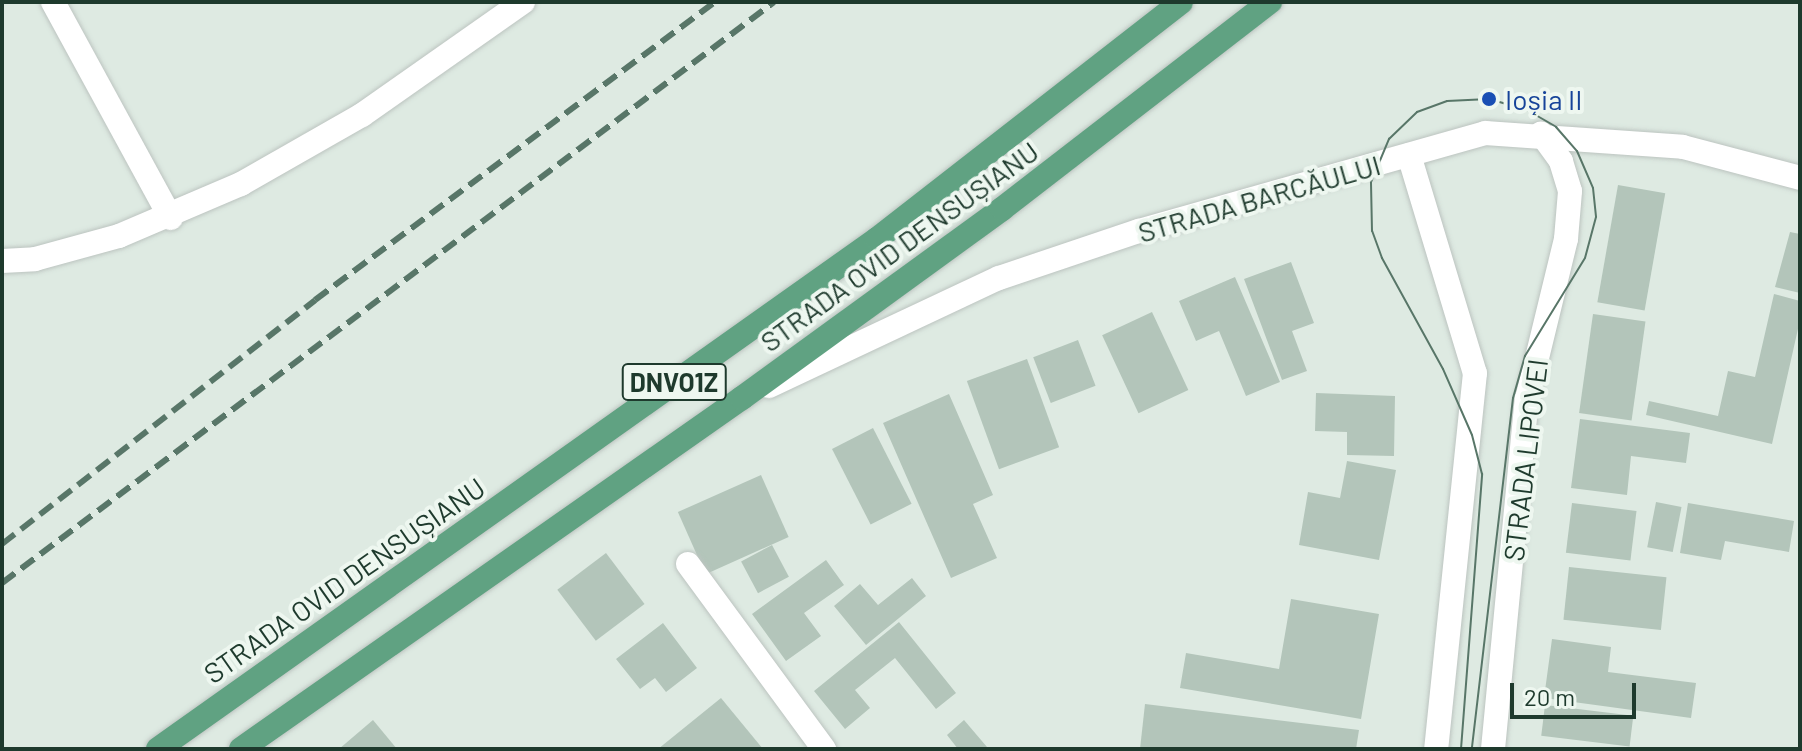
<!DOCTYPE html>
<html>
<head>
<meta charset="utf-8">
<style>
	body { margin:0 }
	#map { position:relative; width:1802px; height:751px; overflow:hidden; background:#deeae2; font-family:Barlow,sans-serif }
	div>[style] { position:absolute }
	.building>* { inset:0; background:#b3c5ba; transform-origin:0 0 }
	.roads { filter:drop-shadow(0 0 2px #bcc4c0) drop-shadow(0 0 2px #bcc4c0) }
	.minor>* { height:24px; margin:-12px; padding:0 12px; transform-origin:12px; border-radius:12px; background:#fff }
	.major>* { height:24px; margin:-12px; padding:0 12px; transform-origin:12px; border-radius:12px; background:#60a282 }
	.tram>* { height:2px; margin:-1px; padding:0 1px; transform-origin:1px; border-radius:1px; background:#587668 }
	.rail>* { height:6px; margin-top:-3px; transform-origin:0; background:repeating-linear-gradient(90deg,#587668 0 16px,transparent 0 24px) }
	.dots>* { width:22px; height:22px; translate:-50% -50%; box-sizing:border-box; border:4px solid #eef7f0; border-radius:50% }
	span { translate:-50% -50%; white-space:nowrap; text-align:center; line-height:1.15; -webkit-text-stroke:8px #eef7f0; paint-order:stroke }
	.shield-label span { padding:2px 6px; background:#eef7f0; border:2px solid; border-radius:6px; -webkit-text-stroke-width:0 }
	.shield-label { font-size:26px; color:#1e3a2d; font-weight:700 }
	.transit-label { font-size:28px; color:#164399 }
	.left { translate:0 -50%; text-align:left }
	.street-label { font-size:28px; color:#1e3a2d }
	.frame { position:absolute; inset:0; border:4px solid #1e3a2d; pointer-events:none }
	.scale { position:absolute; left:1510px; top:683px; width:126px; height:36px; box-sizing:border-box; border:4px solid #1e3a2d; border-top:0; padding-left:10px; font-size:24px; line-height:28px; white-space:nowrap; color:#1e3a2d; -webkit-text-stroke:6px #eef7f0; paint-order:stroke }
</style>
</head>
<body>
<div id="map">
	<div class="building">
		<div style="left:1618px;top:185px;width:48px;height:119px;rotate:10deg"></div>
		<div style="clip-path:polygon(1790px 232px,1800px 234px,1800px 293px,1775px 287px)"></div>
		<div style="clip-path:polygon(1291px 262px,1314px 323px,1292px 331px,1307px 371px,1282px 380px,1244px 279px)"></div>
		<div style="clip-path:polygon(1235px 277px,1280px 382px,1246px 396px,1219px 331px,1196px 341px,1179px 301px)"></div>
		<div style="clip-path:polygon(1774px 294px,1800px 301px,1800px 320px,1772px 444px,1646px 415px,1649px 401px,1718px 416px,1728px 371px,1755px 377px)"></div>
		<div style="left:1152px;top:312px;width:86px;height:55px;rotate:65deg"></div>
		<div style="left:1593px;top:314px;width:53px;height:100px;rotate:8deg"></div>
		<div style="left:1078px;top:340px;width:49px;height:48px;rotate:69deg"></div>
		<div style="left:1027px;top:359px;width:94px;height:64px;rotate:70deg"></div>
		<div style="clip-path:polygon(1316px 393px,1395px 396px,1394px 456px,1347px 455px,1347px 432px,1315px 431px)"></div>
		<div style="clip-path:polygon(949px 394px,993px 495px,973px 504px,997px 558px,951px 578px,883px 423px)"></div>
		<div style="clip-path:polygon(1580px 419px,1690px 433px,1686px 463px,1631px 456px,1627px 495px,1571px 488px)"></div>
		<div style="left:873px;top:428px;width:85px;height:46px;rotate:63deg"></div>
		<div style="clip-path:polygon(1347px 461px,1396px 470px,1379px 560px,1299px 545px,1308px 492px,1340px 498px)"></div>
		<div style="left:761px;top:475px;width:68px;height:91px;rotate:66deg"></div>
		<div style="left:1656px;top:502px;width:26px;height:46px;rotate:11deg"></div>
		<div style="left:1572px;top:503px;width:65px;height:50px;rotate:7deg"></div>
		<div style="clip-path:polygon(1688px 503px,1794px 521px,1789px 552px,1725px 541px,1721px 560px,1680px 553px)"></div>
		<div style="left:772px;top:545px;width:36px;height:35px;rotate:62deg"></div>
		<div style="left:606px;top:553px;width:64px;height:61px;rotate:53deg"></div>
		<div style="clip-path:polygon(826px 560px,844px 585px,804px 613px,821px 636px,786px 661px,752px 614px)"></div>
		<div style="left:1569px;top:567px;width:98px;height:53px;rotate:6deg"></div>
		<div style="clip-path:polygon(912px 578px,926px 596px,866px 645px,834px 606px,860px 584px,878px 605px)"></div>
		<div style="clip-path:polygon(1291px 599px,1379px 614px,1361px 719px,1180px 688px,1186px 653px,1279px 669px)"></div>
		<div style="clip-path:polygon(899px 622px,956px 693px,936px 709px,895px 658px,855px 690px,870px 708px,845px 729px,814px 691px)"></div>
		<div style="clip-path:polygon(663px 623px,697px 668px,666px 692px,655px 678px,640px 689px,616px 659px)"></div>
		<div style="clip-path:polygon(1552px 639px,1611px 647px,1608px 672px,1696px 683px,1691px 718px,1544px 698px)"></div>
		<div style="clip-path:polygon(721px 698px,763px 749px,658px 749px)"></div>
		<div style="clip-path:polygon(1145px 704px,1359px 730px,1356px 749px,1140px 749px)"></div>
		<div style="left:1545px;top:705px;width:89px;height:31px;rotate:7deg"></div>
		<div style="clip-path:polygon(373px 720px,397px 749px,339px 749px)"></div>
		<div style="clip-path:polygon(964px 720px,987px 747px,985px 749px,958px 749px,947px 735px)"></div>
	</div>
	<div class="roads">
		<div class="minor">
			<div style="left:53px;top:2px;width:246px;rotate:61.4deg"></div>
			<div style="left:1409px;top:155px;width:228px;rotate:73.2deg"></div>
			<div style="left:1475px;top:373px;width:378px;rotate:95.9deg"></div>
			<div style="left:2px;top:261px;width:33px;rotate:-3deg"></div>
			<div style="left:35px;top:259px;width:87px;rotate:-15.3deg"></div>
			<div style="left:119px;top:236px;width:133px;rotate:-23.1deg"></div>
			<div style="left:241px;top:184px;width:139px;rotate:-29.7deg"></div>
			<div style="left:362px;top:115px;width:197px;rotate:-35.1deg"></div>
			<div style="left:769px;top:386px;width:254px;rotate:-25.2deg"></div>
			<div style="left:999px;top:278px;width:148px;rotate:-18.6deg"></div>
			<div style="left:1139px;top:231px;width:360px;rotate:-15.8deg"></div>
			<div style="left:1485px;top:133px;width:198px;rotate:4deg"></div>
			<div style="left:1683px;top:147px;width:121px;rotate:14.8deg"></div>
			<div style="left:688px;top:564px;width:230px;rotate:53.7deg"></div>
			<div style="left:1493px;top:749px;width:352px;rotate:-84.5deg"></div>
			<div style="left:1527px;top:399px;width:165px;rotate:-76.3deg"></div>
			<div style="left:1566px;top:239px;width:48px;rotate:-85.2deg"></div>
			<div style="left:1570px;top:191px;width:31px;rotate:-107deg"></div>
			<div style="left:1561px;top:161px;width:34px;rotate:-126deg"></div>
		</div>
		<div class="major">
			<div style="left:158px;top:749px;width:882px;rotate:-35.35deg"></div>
			<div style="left:877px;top:239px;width:385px;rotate:-37.9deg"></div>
			<div style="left:241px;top:749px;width:612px;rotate:-35.02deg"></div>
			<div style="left:742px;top:398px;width:321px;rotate:-36deg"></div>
			<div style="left:1002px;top:209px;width:339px;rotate:-37.7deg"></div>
		</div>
	</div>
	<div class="tram">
		<div style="left:1461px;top:749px;width:276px;rotate:-85.6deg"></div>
		<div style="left:1482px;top:474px;width:40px;rotate:-104.4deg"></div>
		<div style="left:1472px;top:435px;width:72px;rotate:-113.7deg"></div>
		<div style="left:1443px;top:369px;width:127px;rotate:-118.8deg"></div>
		<div style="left:1382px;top:258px;width:29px;rotate:-110deg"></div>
		<div style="left:1372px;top:231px;width:49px;rotate:-91.2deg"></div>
		<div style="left:1371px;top:182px;width:47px;rotate:-67.3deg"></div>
		<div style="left:1389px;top:139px;width:39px;rotate:-44deg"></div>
		<div style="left:1417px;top:112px;width:32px;rotate:-20deg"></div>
		<div style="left:1447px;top:101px;width:42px;rotate:-2.7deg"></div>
		<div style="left:1489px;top:99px;width:40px;rotate:16deg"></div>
		<div style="left:1527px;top:110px;width:34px;rotate:30deg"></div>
		<div style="left:1556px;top:127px;width:32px;rotate:49deg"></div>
		<div style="left:1577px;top:151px;width:40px;rotate:66.6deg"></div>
		<div style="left:1593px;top:188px;width:29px;rotate:84deg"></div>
		<div style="left:1596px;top:217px;width:42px;rotate:105deg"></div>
		<div style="left:1585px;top:258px;width:115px;rotate:121.5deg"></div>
		<div style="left:1525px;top:356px;width:44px;rotate:105.9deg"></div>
		<div style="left:1513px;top:398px;width:353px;rotate:96.7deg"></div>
	</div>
	<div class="rail">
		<div style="left:2px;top:544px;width:397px;rotate:-37.9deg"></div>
		<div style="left:315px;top:300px;width:499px;rotate:-36.7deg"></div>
		<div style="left:2px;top:583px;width:966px;rotate:-36.96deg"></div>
	</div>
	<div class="dots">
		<div style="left:1489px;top:99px;background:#1a4fb4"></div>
	</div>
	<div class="shield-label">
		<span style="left:674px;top:382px">DNVO1Z</span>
	</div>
	<div class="transit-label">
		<span class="left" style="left:1505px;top:99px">Ioșia II</span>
	</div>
	<div class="street-label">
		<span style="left:1259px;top:198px;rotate:-16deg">STRADA BARCĂULUI</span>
		<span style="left:899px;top:246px;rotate:-36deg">STRADA OVID DENSUȘIANU</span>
		<span style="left:1525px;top:460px;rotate:-83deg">STRADA LIPOVEI</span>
		<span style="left:344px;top:580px;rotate:-35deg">STRADA OVID DENSUȘIANU</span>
	</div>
	<div class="frame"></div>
	<div class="scale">20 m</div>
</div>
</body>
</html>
